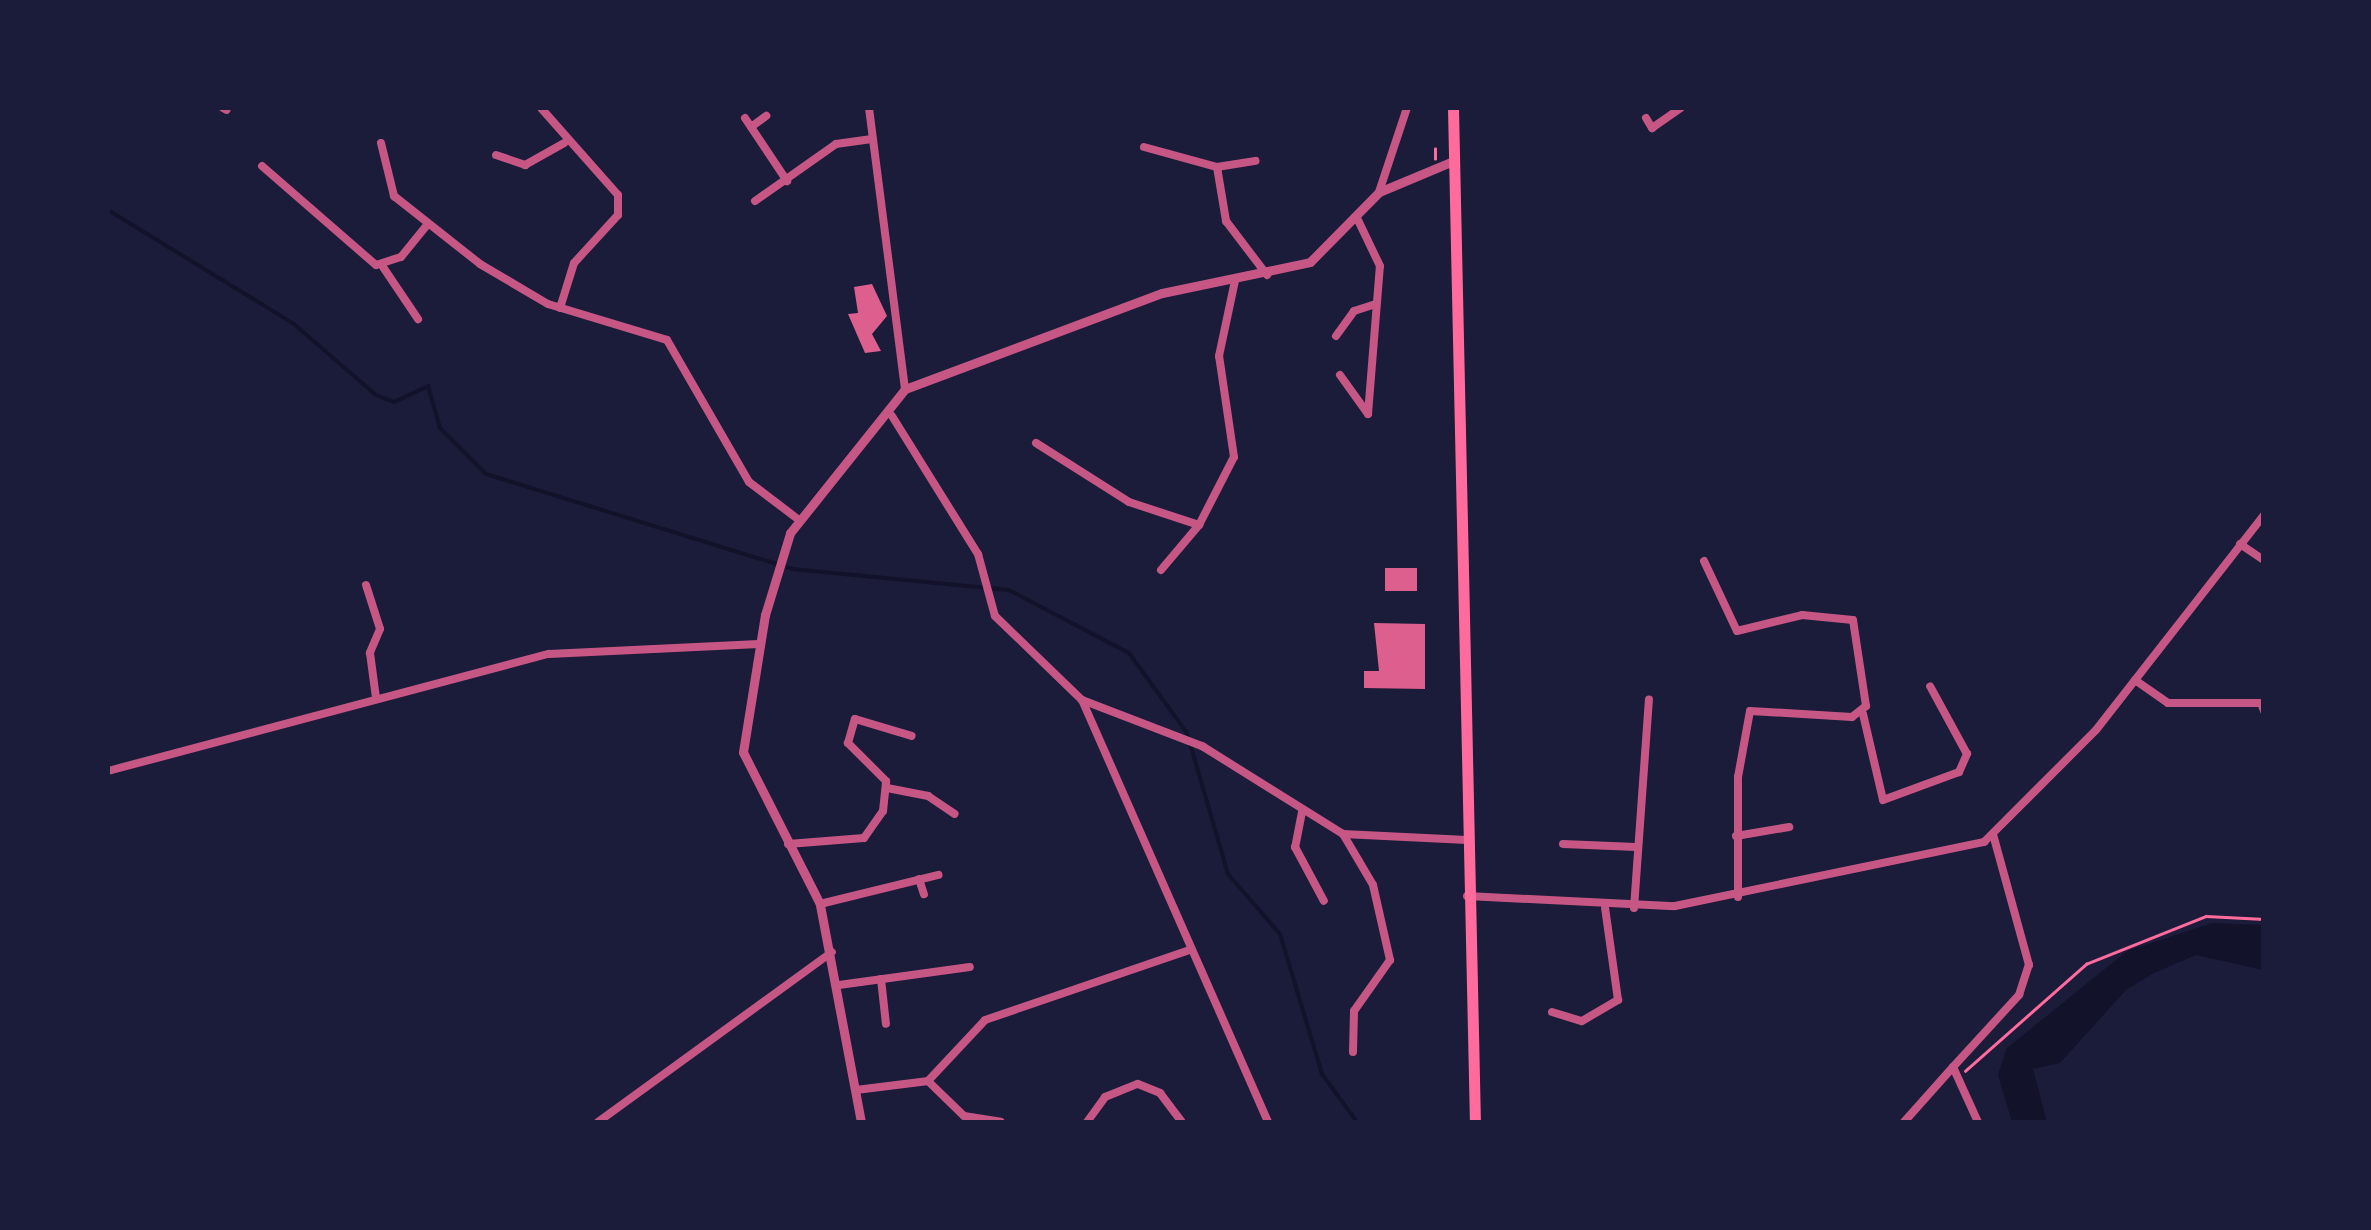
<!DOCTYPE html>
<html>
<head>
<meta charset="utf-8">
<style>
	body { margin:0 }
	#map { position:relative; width:2371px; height:1230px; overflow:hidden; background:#1b1b3a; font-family:"Alegreya Sans",sans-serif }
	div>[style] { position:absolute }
	.water>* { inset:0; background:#12122b }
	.stream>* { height:4px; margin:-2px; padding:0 2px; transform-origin:2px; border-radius:2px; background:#12122b }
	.building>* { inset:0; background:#dd5f8e; transform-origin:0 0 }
	.path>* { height:2.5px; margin:-1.25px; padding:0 1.25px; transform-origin:1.25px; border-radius:1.25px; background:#ff6b9d }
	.minor>* { height:8px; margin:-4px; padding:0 4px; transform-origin:4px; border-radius:4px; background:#c65784 }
	.tertiary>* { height:9px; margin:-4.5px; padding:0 4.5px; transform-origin:4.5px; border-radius:4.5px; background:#c65784 }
	.trunk>* { height:11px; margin:-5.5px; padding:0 5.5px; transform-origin:5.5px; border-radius:5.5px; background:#ff6b9d }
	span { translate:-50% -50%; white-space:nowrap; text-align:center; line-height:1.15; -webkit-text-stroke:10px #1b1b3a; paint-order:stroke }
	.frame { position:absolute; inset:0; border:110px solid #1b1b3a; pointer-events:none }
</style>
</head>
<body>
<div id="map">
	<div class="water">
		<div style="clip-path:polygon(2212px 923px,2263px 925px,2263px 970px,2196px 955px,2154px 973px,2126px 990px,2060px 1063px,2033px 1069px,2047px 1122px,2012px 1122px,1998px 1075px,2007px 1048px,2127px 951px)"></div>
	</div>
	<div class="stream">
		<div style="left:108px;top:210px;width:218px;rotate:31.5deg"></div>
		<div style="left:294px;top:324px;width:108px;rotate:40.9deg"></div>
		<div style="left:376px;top:395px;width:19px;rotate:21deg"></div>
		<div style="left:394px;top:402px;width:38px;rotate:-25deg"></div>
		<div style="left:428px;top:386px;width:44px;rotate:74.1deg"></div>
		<div style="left:440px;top:428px;width:65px;rotate:45deg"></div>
		<div style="left:486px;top:474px;width:320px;rotate:17.2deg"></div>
		<div style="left:792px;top:569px;width:218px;rotate:5.5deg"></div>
		<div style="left:1009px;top:590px;width:136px;rotate:27.7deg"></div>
		<div style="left:1129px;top:653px;width:99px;rotate:54.1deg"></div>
		<div style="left:1187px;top:733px;width:147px;rotate:73.8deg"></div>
		<div style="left:1228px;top:874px;width:79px;rotate:49.1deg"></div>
		<div style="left:1280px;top:934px;width:146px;rotate:73.3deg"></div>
		<div style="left:1322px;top:1074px;width:59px;rotate:53.9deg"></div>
	</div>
	<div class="building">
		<div style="clip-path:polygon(872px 284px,887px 316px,872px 334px,881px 351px,865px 353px,848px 314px,858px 313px,854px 287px)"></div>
		<div style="left:1385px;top:568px;width:32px;height:23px"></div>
		<div style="clip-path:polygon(1374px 623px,1425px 624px,1425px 689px,1364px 688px,1364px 671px,1379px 671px)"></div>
	</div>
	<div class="path">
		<div style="left:1435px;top:159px;width:10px;rotate:-90deg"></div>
		<div style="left:1965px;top:1071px;width:162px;rotate:-41.5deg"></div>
		<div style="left:2086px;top:964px;width:129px;rotate:-21.8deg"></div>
		<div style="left:2206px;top:916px;width:58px;rotate:3deg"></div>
	</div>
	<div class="minor">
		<div style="left:223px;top:108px;width:4px;rotate:27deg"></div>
		<div style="left:541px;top:108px;width:116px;rotate:48.5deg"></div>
		<div style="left:618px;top:195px;width:20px;rotate:90deg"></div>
		<div style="left:618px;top:215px;width:65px;rotate:132.5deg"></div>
		<div style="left:574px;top:263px;width:47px;rotate:107.3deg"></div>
		<div style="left:869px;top:108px;width:283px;rotate:82.7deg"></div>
		<div style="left:745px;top:118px;width:76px;rotate:56.3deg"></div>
		<div style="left:1646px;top:118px;width:12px;rotate:59deg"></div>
		<div style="left:1652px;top:128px;width:35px;rotate:-35deg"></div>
		<div style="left:751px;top:127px;width:19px;rotate:-36deg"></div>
		<div style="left:381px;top:143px;width:55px;rotate:76.2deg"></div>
		<div style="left:394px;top:196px;width:110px;rotate:38.3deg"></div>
		<div style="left:480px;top:264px;width:79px;rotate:30.5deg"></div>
		<div style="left:548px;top:304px;width:124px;rotate:16.8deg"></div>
		<div style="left:667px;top:340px;width:164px;rotate:60deg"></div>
		<div style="left:749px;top:482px;width:63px;rotate:37.2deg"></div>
		<div style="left:1144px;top:147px;width:76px;rotate:15.3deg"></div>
		<div style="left:1217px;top:167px;width:39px;rotate:-9deg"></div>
		<div style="left:496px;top:155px;width:31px;rotate:19deg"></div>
		<div style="left:525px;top:165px;width:45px;rotate:-29.4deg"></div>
		<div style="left:262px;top:166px;width:151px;rotate:41deg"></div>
		<div style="left:376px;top:265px;width:26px;rotate:-18deg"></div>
		<div style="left:401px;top:257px;width:40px;rotate:-51deg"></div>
		<div style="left:1217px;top:167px;width:55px;rotate:80.5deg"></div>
		<div style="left:1226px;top:221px;width:68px;rotate:52.8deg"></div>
		<div style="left:1379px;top:192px;width:89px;rotate:-71.6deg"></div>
		<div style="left:755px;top:201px;width:99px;rotate:-35.1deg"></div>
		<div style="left:836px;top:144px;width:36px;rotate:-8deg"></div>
		<div style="left:383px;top:267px;width:63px;rotate:56.1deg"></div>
		<div style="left:1336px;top:336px;width:31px;rotate:-54deg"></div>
		<div style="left:1354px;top:311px;width:22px;rotate:-18deg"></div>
		<div style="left:1340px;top:375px;width:48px;rotate:54.3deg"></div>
		<div style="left:1368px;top:414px;width:148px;rotate:-85.4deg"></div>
		<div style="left:1380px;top:266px;width:51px;rotate:-115.6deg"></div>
		<div style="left:892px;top:416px;width:163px;rotate:58.1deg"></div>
		<div style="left:978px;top:554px;width:64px;rotate:74.7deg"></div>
		<div style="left:995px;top:616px;width:121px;rotate:44deg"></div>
		<div style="left:1082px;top:700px;width:461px;rotate:66.2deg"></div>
		<div style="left:1036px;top:443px;width:110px;rotate:32.4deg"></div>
		<div style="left:1129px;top:502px;width:74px;rotate:18.2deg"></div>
		<div style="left:1199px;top:525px;width:76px;rotate:-62.8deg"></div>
		<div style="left:1234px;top:457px;width:102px;rotate:-98.4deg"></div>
		<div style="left:1219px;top:356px;width:77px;rotate:-78deg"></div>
		<div style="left:2240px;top:544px;width:29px;rotate:34deg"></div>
		<div style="left:1704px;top:561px;width:77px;rotate:64.8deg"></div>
		<div style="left:1737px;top:631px;width:67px;rotate:-13.8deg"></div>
		<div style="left:1802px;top:615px;width:51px;rotate:5.6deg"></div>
		<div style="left:1853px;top:620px;width:87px;rotate:81.4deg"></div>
		<div style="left:1866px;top:706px;width:18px;rotate:142deg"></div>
		<div style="left:1852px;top:717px;width:102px;rotate:-176.6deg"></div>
		<div style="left:1750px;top:711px;width:67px;rotate:100.3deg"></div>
		<div style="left:1738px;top:777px;width:120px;rotate:90deg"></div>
		<div style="left:1161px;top:570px;width:59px;rotate:-49.8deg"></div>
		<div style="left:366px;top:585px;width:46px;rotate:72.3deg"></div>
		<div style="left:380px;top:629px;width:26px;rotate:113deg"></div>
		<div style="left:370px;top:653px;width:45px;rotate:82.4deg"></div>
		<div style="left:2135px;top:680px;width:40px;rotate:34.9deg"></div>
		<div style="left:2168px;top:703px;width:93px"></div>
		<div style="left:2261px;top:703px;width:9px;rotate:69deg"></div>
		<div style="left:1082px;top:700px;width:129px;rotate:21deg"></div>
		<div style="left:1202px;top:746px;width:166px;rotate:32deg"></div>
		<div style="left:1343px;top:834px;width:124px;rotate:2.8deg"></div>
		<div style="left:1863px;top:714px;width:88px;rotate:76.9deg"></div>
		<div style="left:1883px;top:800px;width:81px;rotate:-20.2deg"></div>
		<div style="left:1959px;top:772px;width:20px;rotate:-66deg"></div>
		<div style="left:1967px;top:754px;width:77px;rotate:-118.6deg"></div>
		<div style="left:108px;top:771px;width:456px;rotate:-14.9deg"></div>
		<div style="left:549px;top:654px;width:210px;rotate:-2.7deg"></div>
		<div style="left:887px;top:788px;width:42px;rotate:11deg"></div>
		<div style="left:928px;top:796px;width:32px;rotate:34deg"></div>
		<div style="left:1302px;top:812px;width:36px;rotate:101deg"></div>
		<div style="left:1295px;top:847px;width:61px;rotate:61.8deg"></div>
		<div style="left:1343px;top:834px;width:59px;rotate:59.5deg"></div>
		<div style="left:1373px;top:885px;width:77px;rotate:77.2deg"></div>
		<div style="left:1390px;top:960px;width:62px;rotate:125.2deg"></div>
		<div style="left:1354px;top:1011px;width:41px;rotate:91.4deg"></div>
		<div style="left:1736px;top:836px;width:54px;rotate:-9.6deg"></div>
		<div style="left:788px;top:844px;width:76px;rotate:-4.5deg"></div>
		<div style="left:864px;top:838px;width:33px;rotate:-55deg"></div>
		<div style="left:883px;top:811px;width:30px;rotate:-84deg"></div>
		<div style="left:886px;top:781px;width:54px;rotate:-135deg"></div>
		<div style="left:848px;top:743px;width:25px;rotate:-74deg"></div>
		<div style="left:855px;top:719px;width:59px;rotate:16.6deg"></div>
		<div style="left:1563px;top:844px;width:73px;rotate:2.4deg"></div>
		<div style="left:919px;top:879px;width:16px;rotate:72deg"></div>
		<div style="left:1467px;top:896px;width:208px;rotate:2.8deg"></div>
		<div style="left:1675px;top:906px;width:316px;rotate:-11.7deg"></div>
		<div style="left:1984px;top:842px;width:158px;rotate:-45deg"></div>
		<div style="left:2096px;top:730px;width:273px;rotate:-52deg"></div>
		<div style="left:820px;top:904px;width:122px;rotate:-13.8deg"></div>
		<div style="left:1634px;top:908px;width:209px;rotate:-85.9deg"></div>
		<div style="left:881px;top:979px;width:45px;rotate:83.7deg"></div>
		<div style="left:839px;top:985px;width:132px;rotate:-7.8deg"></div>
		<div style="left:1552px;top:1012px;width:31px;rotate:17deg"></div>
		<div style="left:1582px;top:1021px;width:42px;rotate:-30.3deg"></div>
		<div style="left:1618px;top:1000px;width:93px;rotate:-98deg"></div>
		<div style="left:1953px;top:1067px;width:98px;rotate:-47.5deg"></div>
		<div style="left:2019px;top:995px;width:32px;rotate:-72deg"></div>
		<div style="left:2029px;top:965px;width:136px;rotate:-105.4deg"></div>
		<div style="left:928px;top:1081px;width:83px;rotate:-46.9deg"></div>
		<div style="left:985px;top:1020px;width:217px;rotate:-18.9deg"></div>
		<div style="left:856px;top:1090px;width:73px;rotate:-7.1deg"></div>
		<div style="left:928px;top:1081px;width:50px;rotate:44.2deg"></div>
		<div style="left:964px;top:1116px;width:37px;rotate:9deg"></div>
		<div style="left:598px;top:1122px;width:289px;rotate:-36deg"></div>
		<div style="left:1087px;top:1122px;width:31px;rotate:-54deg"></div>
		<div style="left:1105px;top:1097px;width:35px;rotate:-22deg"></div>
		<div style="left:1138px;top:1084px;width:24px;rotate:22deg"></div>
		<div style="left:1160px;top:1093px;width:36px;rotate:53deg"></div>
		<div style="left:1904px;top:1122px;width:74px;rotate:-48.3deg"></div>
		<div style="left:1953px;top:1067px;width:60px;rotate:65.6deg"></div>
	</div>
	<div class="tertiary">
		<div style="left:861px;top:1122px;width:222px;rotate:-100.7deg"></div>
		<div style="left:820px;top:904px;width:170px;rotate:-116.9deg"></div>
		<div style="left:743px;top:752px;width:139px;rotate:-80.9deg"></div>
		<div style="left:765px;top:615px;width:86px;rotate:-73deg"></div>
		<div style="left:790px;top:533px;width:184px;rotate:-51.4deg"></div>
		<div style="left:905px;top:389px;width:274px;rotate:-20.5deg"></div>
		<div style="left:1162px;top:293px;width:151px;rotate:-11.8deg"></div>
		<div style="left:1310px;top:262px;width:98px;rotate:-45.4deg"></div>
		<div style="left:1379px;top:192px;width:80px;rotate:-22.7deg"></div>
	</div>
	<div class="trunk">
		<div style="left:1453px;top:108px;width:1014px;rotate:88.76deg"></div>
	</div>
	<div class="frame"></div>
</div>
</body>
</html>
